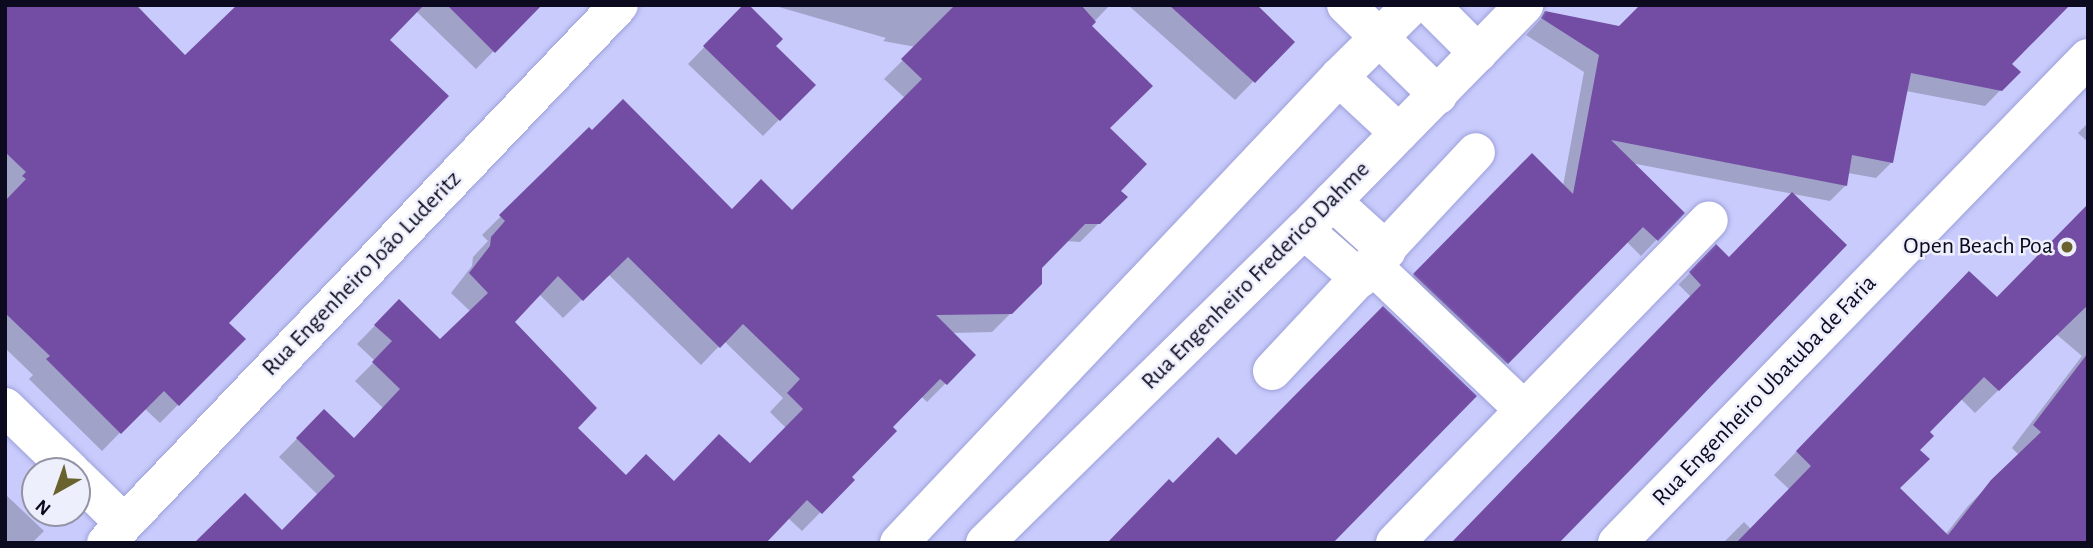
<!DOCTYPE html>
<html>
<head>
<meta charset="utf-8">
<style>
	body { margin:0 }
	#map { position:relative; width:2093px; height:548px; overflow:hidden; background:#c8cbfb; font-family:"Alegreya Sans",sans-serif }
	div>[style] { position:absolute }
	.shadow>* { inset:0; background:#0003; transform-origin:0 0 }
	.building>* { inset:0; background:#734ca4 }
	.roads { filter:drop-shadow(0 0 2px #9ea1da) drop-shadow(0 0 2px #9ea1da) }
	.minor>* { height:38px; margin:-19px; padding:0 19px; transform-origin:19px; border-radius:19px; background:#fff }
	.dots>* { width:19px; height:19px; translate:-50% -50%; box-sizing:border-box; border:4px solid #eeeffc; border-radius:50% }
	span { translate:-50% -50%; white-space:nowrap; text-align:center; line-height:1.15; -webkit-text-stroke:5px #eeeffc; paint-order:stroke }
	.poi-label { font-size:24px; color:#0b0a1e }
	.right { translate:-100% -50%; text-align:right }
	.street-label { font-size:24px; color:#0b0a1e }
	.frame { position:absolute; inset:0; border:7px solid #0b0a1e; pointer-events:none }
	.north { position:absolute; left:21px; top:457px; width:70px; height:70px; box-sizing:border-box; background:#eeeffc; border:2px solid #9393a3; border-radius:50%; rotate:220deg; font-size:19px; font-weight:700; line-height:28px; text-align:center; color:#0b0a1e }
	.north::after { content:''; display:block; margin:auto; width:24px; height:32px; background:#69622f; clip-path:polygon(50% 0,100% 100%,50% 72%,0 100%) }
</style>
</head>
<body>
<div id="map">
	<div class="shadow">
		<div style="clip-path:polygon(5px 5px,137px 5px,185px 58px,237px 5px,539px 5px,476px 69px,416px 11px,388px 40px,227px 323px,243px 339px,160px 423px,144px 408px,102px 451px,29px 379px,33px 375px,5px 348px)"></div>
		<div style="clip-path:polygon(745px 5px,774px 47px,813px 85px,763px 136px,688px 64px)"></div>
		<div style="clip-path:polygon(evenodd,772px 5px,1110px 5px,1090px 26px,1119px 191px,1125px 197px,1080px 242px,1065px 241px,1040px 267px,1040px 284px,992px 332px,951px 333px,974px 355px,927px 402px,921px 396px,890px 427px,849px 477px,852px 480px,802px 531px,788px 518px,282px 532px,318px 495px,279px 457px,324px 411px,353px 440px,383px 408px,355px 381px,375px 361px,357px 344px,399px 301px,440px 341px,471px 312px,451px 293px,472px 266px,473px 257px,488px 241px,482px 235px,589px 129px,732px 211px,792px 212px,905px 98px,884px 79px,916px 47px,883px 41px,886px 38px,772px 5px,608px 274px,701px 365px,724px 341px,783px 398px,770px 412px,786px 428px,749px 465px,674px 483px,626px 477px,575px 428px,513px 322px,539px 294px,563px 318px,608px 274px)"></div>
		<div style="clip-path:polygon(1128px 5px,1255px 5px,1292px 42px,1235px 100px)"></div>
		<div style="clip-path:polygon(1546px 13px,1619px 28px,2010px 64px,2018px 72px,1985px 106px,1906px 91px,1892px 162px,1876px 178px,1848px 173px,1846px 185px,1830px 201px,1631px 163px,1682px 213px,1641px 256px,1626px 241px,1491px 379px,1398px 291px,1532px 155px,1563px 186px,1584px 72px,1526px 35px)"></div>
		<div style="clip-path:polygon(2088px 123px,2088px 142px,2078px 133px)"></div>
		<div style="clip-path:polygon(evenodd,2088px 206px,2088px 543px,1723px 543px,1744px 522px,1751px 529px,1790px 490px,1774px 475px,1946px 296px,1997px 299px,2088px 206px,2056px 334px,2082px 356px,2012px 448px,2019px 455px,1968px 506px,1945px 535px,1898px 488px,1928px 432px,1960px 398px,1975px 413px,2056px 334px)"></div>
		<div style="left:1716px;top:247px;width:17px;height:53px;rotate:45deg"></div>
		<div style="clip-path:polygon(5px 494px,44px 531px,32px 543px,5px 543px)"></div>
	</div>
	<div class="building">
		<div style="clip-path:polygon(5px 5px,136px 5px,185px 55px,237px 5px,424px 5px,390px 40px,449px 96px,229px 323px,246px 339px,179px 406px,164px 391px,121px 434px,46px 359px,50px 356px,5px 313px,5px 201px,26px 179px,22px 176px,26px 172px,5px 152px)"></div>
		<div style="clip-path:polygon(447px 5px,542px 5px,495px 53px)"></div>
		<div style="clip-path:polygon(743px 5px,749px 5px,783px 39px,776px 46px,816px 85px,780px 121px,703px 46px)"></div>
		<div style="clip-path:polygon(evenodd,955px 5px,1081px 5px,1096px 22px,1092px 26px,1153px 86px,1110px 128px,1147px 164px,1121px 191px,1128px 197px,1100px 224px,1085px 224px,1042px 268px,1042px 284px,1012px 314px,936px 315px,976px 355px,947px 385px,940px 379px,893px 427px,897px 431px,852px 477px,855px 480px,822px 514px,807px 500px,766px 543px,194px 543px,245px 493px,282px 530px,335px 476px,296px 438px,324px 409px,354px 438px,400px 389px,372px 362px,392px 341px,374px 325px,399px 299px,440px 339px,488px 293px,469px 273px,490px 246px,491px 237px,505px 221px,499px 215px,589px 127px,592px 130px,623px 99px,732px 209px,761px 179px,792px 210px,922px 79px,901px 59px,955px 5px,628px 257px,720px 348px,743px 324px,800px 379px,787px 393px,803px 409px,750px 463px,719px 434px,674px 481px,646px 454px,626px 475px,578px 428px,597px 408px,515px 322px,558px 276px,583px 301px,628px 257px)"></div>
		<div style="clip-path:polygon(1169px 5px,1257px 5px,1295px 42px,1255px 83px)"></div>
		<div style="clip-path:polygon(1640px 5px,2070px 5px,2012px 64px,2021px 72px,2002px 91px,1911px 73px,1893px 163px,1852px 155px,1847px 186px,1611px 140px,1685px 213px,1658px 241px,1643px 227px,1508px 364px,1413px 274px,1532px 153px,1573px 194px,1599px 55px,1541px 18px,1545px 11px,1619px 26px)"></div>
		<div style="clip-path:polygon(1792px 192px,1847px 245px,1642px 458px,1559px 543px,1451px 543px,1701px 285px,1689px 272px,1716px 244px,1729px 257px)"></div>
		<div style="clip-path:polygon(2088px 204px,2088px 305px,1999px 391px,1984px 377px,1930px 432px,1934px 436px,1920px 450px,1930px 459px,1900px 488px,1948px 535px,1991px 480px,2041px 432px,2033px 425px,2088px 353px,2088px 543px,1736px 543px,1811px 466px,1796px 451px,1969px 271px,1997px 297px)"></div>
		<div style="clip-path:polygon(1383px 306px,1477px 396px,1333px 543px,1107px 543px,1169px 479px,1173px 483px,1218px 437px,1236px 455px)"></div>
	</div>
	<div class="roads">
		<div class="minor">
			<div style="left:1346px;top:5px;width:129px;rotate:44.4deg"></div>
			<div style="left:1430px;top:5px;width:68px;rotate:45deg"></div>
			<div style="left:1339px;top:77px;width:82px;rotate:43deg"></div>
			<div style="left:1332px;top:201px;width:74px;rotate:42.3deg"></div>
			<div style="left:1304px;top:230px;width:74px;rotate:41.2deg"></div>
			<div style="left:1373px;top:266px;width:207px;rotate:43.6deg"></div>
			<div style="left:1272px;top:371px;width:299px;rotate:-47deg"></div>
			<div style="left:5px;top:407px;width:92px;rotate:44.1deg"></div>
			<div style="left:77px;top:477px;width:66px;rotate:44.4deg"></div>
			<div style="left:106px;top:543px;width:743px;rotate:-46.36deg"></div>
			<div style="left:899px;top:543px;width:641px;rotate:-46.64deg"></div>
			<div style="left:1339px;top:77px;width:103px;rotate:-44.6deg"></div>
			<div style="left:985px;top:543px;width:447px;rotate:-44.5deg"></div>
			<div style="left:1304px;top:230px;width:315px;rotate:-45.6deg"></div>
			<div style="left:1395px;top:543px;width:450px;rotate:-45.8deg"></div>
			<div style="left:1617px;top:543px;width:676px;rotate:-45.84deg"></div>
		</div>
	</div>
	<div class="dots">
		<div style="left:2067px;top:247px;background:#69622f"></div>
	</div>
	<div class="poi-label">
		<span class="right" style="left:2053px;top:247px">Open Beach Poa</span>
	</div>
	<div class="street-label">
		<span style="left:362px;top:274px;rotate:-46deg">Rua Engenheiro João Luderitz</span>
		<span style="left:1256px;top:276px;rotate:-45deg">Rua Engenheiro Frederico Dahme</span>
		<span style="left:1765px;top:391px;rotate:-46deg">Rua Engenheiro Ubatuba de Faria</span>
	</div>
	<div class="frame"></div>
	<div class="north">N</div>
</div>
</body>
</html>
